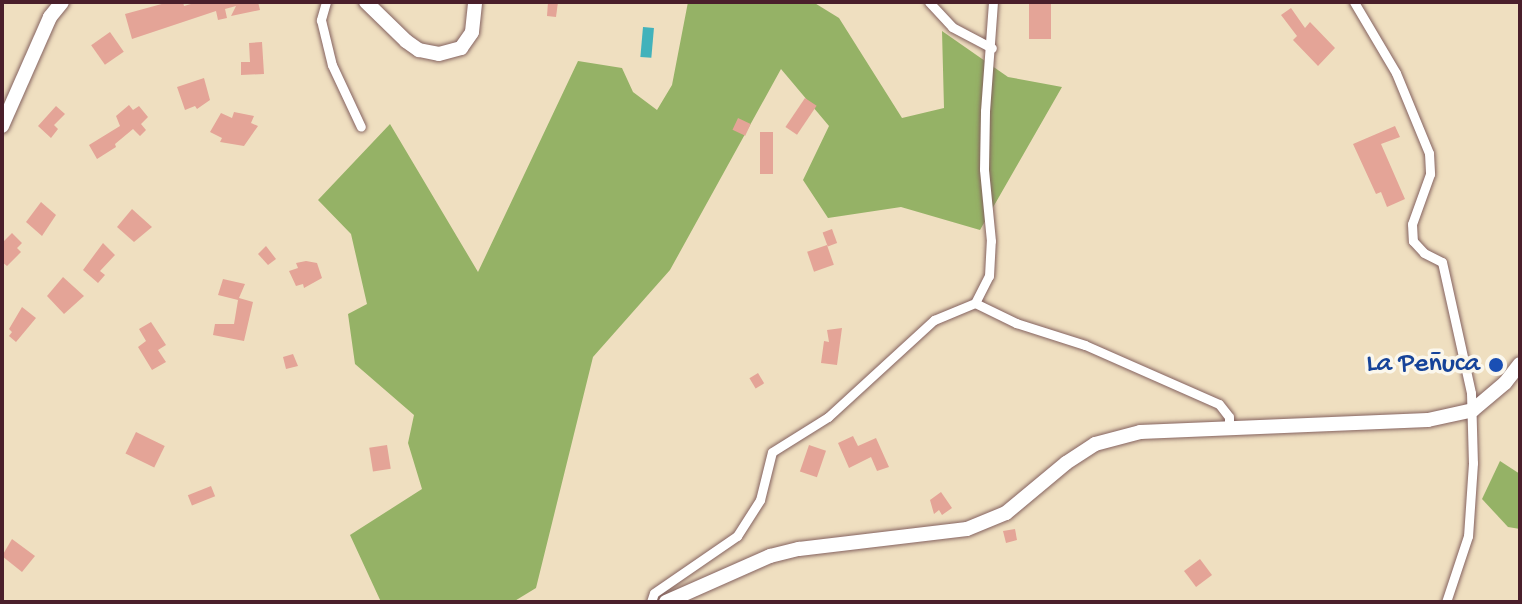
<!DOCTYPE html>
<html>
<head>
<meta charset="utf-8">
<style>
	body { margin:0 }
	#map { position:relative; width:1522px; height:604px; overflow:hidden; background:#efdfc0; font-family:"Gochi Hand",sans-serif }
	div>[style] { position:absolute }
	.forest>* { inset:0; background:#95b266 }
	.water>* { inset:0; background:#42b2bb; transform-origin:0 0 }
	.building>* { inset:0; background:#e4a497; transform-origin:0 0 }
	.roads { filter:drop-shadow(0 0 2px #84625f) drop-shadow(0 0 2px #84625f) }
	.street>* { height:9px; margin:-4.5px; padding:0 4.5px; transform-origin:4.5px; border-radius:4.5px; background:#fff }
	.secondary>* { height:14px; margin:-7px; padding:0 7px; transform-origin:7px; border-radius:7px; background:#fff }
	.dots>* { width:22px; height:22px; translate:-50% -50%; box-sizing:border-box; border:4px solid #fbf7ec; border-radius:50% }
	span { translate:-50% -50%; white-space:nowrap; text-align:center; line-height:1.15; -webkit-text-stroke:7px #fbf7ec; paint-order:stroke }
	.transit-label { font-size:28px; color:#164399 }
	.right { translate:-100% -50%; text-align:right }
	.frame { position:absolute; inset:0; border:4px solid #4a1f2b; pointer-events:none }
</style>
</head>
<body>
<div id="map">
	<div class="forest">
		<div style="clip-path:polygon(688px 2px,813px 2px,839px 18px,902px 118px,944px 108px,942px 31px,1008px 77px,1062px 87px,980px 230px,901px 207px,828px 218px,803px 180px,829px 126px,781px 69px,670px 270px,593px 357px,536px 588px,513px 602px,381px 602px,350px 535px,422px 489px,408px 443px,414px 415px,355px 364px,348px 314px,367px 304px,351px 234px,318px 200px,390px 124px,478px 272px,578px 61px,622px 68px,633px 92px,657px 110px,672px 85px)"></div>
		<div style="clip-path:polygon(1500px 461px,1520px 474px,1520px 529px,1508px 527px,1482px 499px)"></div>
	</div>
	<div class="water">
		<div style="left:643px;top:27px;width:11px;height:30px;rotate:5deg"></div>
	</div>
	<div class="building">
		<div style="clip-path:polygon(169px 2px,183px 2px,184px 6px,198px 2px,258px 2px,260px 10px,231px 16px,236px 6px,225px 9px,227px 18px,218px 20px,216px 11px,132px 39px,125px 14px)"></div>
		<div style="clip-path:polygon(548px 2px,558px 2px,556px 17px,547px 16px)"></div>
		<div style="left:1029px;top:2px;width:22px;height:37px"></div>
		<div style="clip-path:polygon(1291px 8px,1305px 28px,1310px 22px,1335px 48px,1318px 66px,1293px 40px,1297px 36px,1281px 15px)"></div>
		<div style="left:110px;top:32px;width:24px;height:23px;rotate:55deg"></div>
		<div style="clip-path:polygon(262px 42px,264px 74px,241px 75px,241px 62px,250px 62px,249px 43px)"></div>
		<div style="clip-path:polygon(204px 78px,210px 100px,197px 109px,195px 106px,185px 110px,177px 87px)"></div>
		<div style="left:805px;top:98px;width:14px;height:35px;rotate:34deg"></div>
		<div style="clip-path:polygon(129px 105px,133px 110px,139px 106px,148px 117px,141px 124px,146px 130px,140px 136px,133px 129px,115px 144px,116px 147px,97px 159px,89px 145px,120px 126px,116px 116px)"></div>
		<div style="clip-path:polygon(56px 106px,65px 114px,54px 125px,58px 129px,51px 138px,38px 126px)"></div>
		<div style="clip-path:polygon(234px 112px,254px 116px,251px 123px,258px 126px,244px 146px,220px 142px,222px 138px,210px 132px,221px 113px,232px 118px)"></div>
		<div style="left:738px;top:118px;width:14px;height:13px;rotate:25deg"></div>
		<div style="clip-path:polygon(1395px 126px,1400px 137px,1381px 144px,1405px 199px,1387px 207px,1381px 192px,1376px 194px,1353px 144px)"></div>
		<div style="left:760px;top:132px;width:13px;height:42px"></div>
		<div style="clip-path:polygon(41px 202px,56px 215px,42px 236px,26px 222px)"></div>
		<div style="clip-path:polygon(132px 209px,152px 227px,134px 242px,117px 227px)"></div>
		<div style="left:832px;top:229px;width:15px;height:10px;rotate:70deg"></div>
		<div style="clip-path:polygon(12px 233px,22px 243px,17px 248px,21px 252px,7px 266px,2px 262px,2px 243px)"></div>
		<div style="clip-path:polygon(103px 243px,115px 255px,100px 271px,105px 275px,98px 283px,83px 270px)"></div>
		<div style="left:827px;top:245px;width:21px;height:21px;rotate:71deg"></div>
		<div style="clip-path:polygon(266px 246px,276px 259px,268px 265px,258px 254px)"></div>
		<div style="clip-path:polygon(306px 261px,317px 263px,322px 278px,304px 288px,303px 284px,296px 286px,289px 271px,298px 268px,296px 263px)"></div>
		<div style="clip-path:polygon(63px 277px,84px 296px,64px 314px,47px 296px)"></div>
		<div style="clip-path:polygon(223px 279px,245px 284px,239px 298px,253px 302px,244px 341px,213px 335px,215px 324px,234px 324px,238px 300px,218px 295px)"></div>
		<div style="clip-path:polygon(22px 307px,36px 318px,16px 342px,9px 336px,12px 332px,9px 329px)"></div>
		<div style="clip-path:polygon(151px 322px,166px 345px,158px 350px,166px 362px,152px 370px,138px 347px,146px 341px,139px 329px)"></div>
		<div style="clip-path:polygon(842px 328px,837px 365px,821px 363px,824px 341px,829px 342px,827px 330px)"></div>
		<div style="clip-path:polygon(293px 354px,298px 366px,286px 369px,283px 357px)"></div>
		<div style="left:758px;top:373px;width:12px;height:10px;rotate:59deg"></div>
		<div style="left:136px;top:432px;width:32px;height:24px;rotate:26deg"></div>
		<div style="clip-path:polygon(853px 436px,858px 446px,876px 438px,889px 467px,877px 471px,871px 457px,849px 468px,838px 443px)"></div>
		<div style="left:387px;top:445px;width:24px;height:18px;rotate:81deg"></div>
		<div style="left:809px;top:445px;width:18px;height:28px;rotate:19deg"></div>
		<div style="left:211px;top:486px;width:11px;height:25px;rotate:68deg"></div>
		<div style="clip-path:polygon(941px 492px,952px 508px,942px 515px,939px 510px,934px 514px,930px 500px)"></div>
		<div style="clip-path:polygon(1015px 529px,1017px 540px,1006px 543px,1003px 531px)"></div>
		<div style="clip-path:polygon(12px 539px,35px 556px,22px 572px,2px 556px)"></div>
		<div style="left:1200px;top:559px;width:20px;height:20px;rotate:53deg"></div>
	</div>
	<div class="roads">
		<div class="street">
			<div style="left:326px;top:2px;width:19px;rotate:106deg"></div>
			<div style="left:321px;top:20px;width:46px;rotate:76.3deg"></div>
			<div style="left:332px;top:65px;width:68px;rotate:64.9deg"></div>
			<div style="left:929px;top:2px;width:34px;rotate:47deg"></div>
			<div style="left:952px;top:27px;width:45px;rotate:27.7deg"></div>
			<div style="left:1354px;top:2px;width:82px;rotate:59.4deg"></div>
			<div style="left:1396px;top:73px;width:87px;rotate:67.6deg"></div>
			<div style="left:1429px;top:153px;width:21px;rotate:87deg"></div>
			<div style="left:1430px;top:174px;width:53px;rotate:109.8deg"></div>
			<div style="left:1412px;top:224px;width:17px;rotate:87deg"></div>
			<div style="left:1413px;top:241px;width:16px;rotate:47deg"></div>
			<div style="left:1424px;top:253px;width:20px;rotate:27deg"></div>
			<div style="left:1442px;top:262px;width:134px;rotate:77.5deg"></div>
			<div style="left:1471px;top:393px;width:70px;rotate:88.4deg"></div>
			<div style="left:1473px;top:463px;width:73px;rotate:93.9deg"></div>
			<div style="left:1468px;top:536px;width:70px;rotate:108.4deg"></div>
			<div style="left:975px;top:303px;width:46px;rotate:26deg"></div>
			<div style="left:1016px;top:323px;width:72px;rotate:17.7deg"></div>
			<div style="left:1085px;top:345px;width:146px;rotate:23.8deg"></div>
			<div style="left:1219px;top:404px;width:16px;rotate:52deg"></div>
			<div style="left:1229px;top:417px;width:12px;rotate:90deg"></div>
			<div style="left:651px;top:602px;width:9px;rotate:-72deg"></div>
			<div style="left:654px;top:593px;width:101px;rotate:-34.5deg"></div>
			<div style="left:737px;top:536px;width:43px;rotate:-57.4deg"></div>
			<div style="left:760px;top:500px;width:49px;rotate:-76deg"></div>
			<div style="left:772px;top:452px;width:66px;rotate:-32deg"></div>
			<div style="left:828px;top:417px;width:144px;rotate:-42.5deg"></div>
			<div style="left:934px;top:320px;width:44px;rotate:-22.5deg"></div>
			<div style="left:975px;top:303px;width:30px;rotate:-63deg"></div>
			<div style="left:989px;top:276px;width:35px;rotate:-87deg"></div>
			<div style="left:991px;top:241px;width:72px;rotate:-95.6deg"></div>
			<div style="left:984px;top:169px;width:58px;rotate:-89deg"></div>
			<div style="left:985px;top:111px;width:109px;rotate:-85.8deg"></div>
		</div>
		<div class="secondary">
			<div style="left:366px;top:2px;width:56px;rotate:44.3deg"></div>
			<div style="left:406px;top:41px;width:16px;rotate:35deg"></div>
			<div style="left:419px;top:50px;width:20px;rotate:11deg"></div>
			<div style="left:439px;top:54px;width:23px;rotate:-15deg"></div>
			<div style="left:461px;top:48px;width:19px;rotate:-55deg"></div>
			<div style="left:472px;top:32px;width:30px;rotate:-84deg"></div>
			<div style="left:2px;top:126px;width:119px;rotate:-66.2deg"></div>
			<div style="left:50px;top:17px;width:19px;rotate:-51deg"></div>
			<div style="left:666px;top:602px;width:114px;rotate:-23.9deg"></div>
			<div style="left:770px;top:556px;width:30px;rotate:-14deg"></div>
			<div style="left:799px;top:549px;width:169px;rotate:-6.8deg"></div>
			<div style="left:967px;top:529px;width:42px;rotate:-22.3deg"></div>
			<div style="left:1006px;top:513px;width:78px;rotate:-39.8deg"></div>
			<div style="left:1066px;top:463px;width:35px;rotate:-33deg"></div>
			<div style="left:1095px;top:444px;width:47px;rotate:-14.9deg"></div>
			<div style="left:1140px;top:432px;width:288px;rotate:-2.4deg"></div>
			<div style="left:1428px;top:420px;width:46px;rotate:-12.5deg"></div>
			<div style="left:1473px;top:410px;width:42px;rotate:-40.2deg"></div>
			<div style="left:1505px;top:383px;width:24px;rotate:-52deg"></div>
		</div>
	</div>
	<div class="dots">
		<div style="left:1496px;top:365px;background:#1a4fb4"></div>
	</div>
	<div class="transit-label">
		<span class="right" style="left:1480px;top:365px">La Peñuca</span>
	</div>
	<div class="frame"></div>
</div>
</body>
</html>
